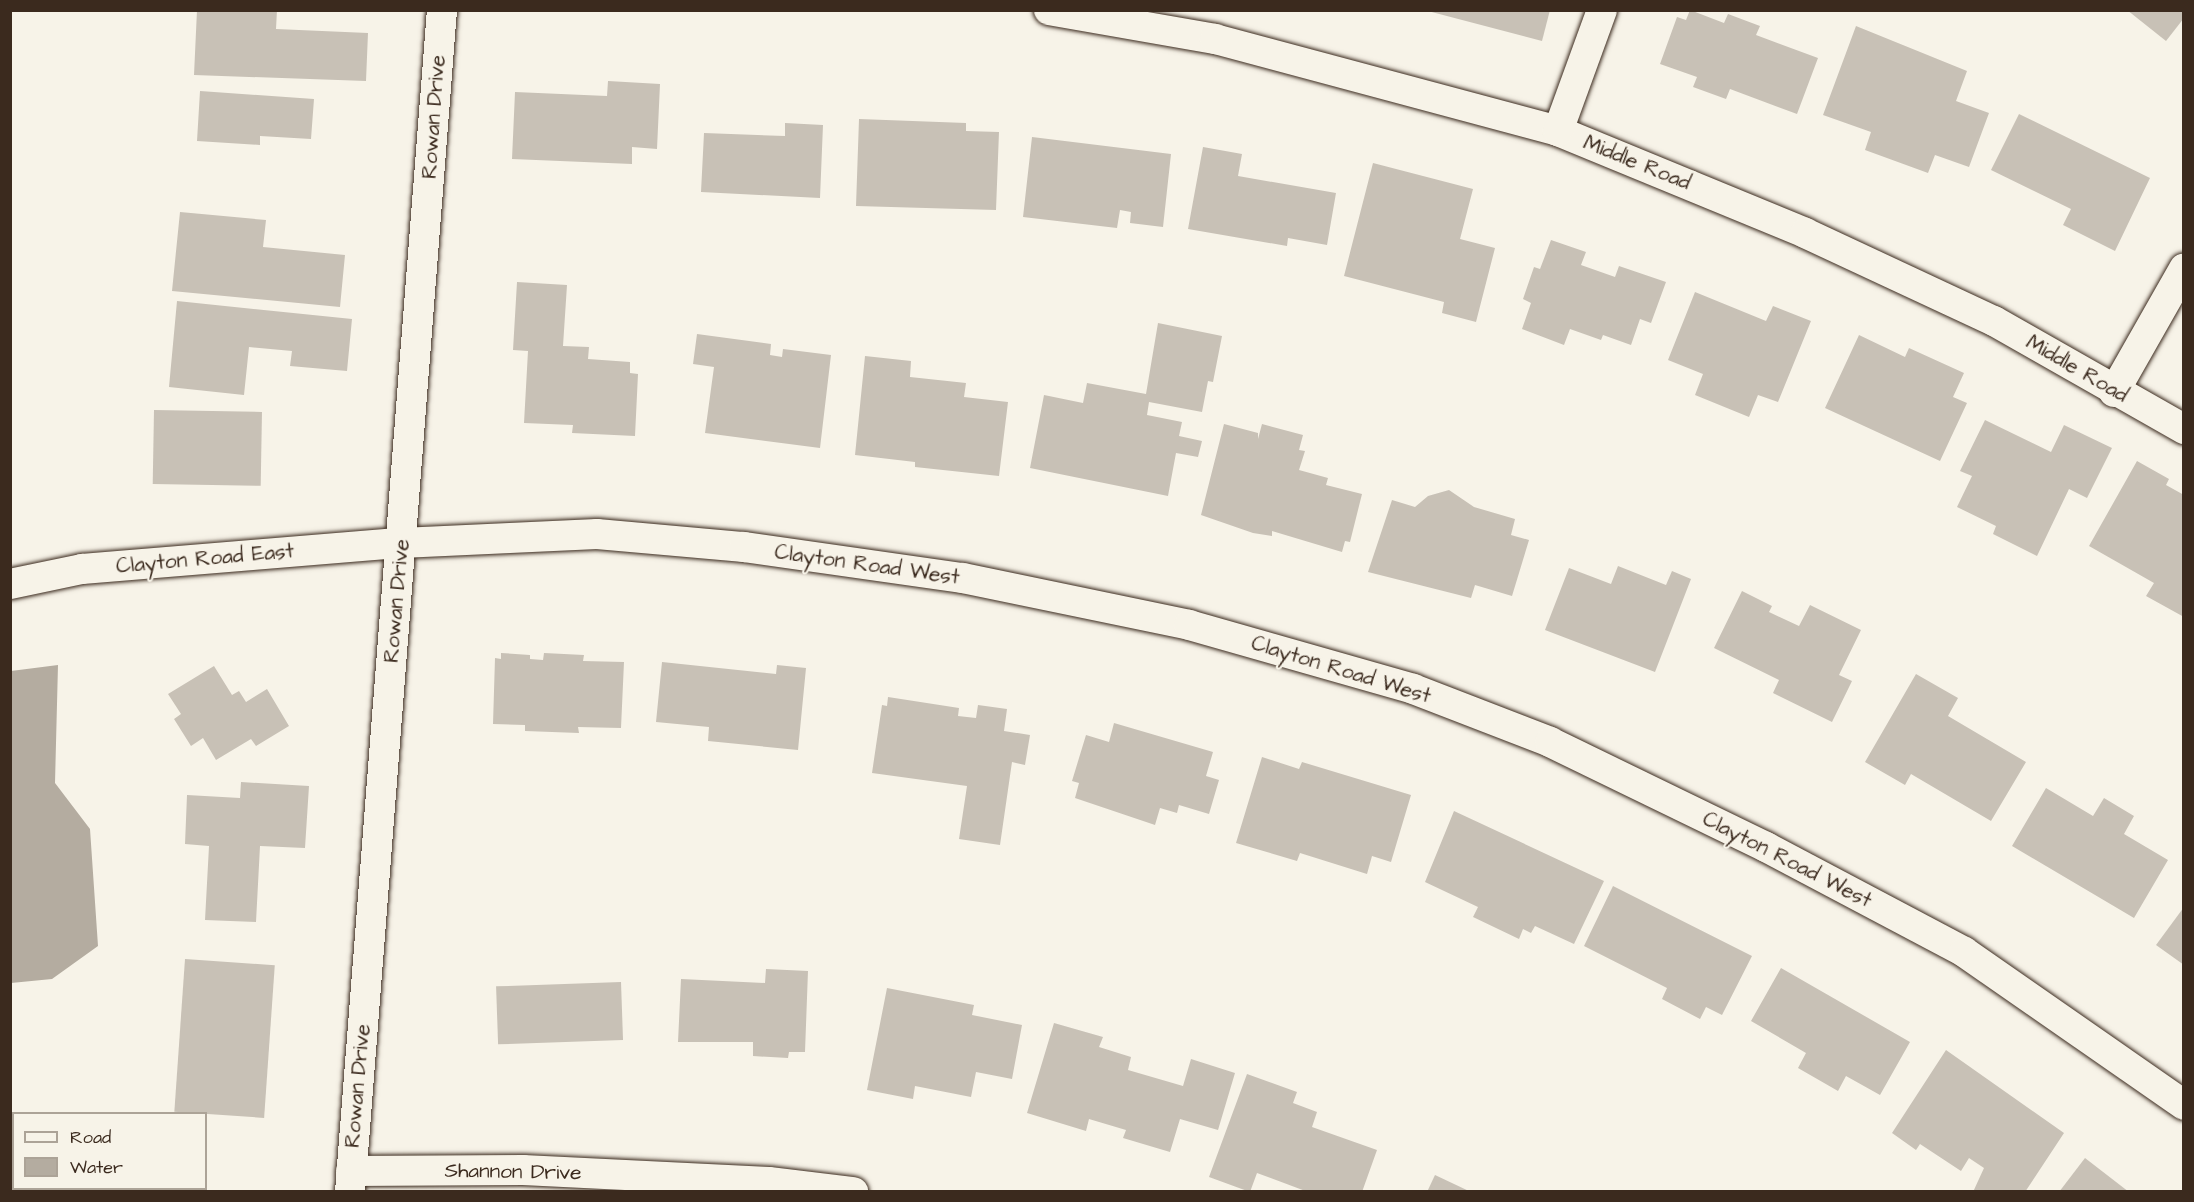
<!DOCTYPE html>
<html>
<head>
<meta charset="utf-8">
<style>
	body { margin:0 }
	#map { position:relative; width:2194px; height:1202px; overflow:hidden; background:#f7f3e8; font-family:"Architects Daughter",sans-serif }
	div>[style] { position:absolute }
	.water>* { inset:0; background:#b4aca0 }
	.building>* { inset:0; background:#c8c1b6; transform-origin:0 0 }
	.roads { filter:drop-shadow(0 0 2px #3b2a1e) drop-shadow(0 0 2px #3b2a1e) }
	.minor>* { height:30px; margin:-15px; padding:0 15px; transform-origin:15px; border-radius:15px; background:#f7f3e8 }
	span { translate:-50% -50%; white-space:nowrap; text-align:center; line-height:1.15; -webkit-text-stroke:4.5px #f7f3e8; paint-order:stroke }
	.street-label { font-size:21px; color:#3b2a1e }
	.frame { position:absolute; inset:0; border:12px solid #3b2a1e; pointer-events:none }
	.legend { position:absolute; left:12px; top:1112px; width:195px; height:78px; box-sizing:border-box; background:#f7f3e8; border:2px solid #aca397; margin:0; padding:8px 10px; list-style:none; font-size:18px; color:#3b2a1e }
	.legend li { display:flex; align-items:center; gap:12px; height:30px }
	.legend b { width:30px; border:2px solid #aca397 }
</style>
</head>
<body>
<div id="map">
	<div class="water">
		<div style="clip-path:polygon(58px 665px,55px 783px,90px 829px,98px 946px,52px 979px,11px 983px,11px 671px)"></div>
	</div>
	<div class="building">
		<div style="clip-path:polygon(197px 10px,277px 10px,276px 29px,368px 33px,366px 81px,194px 75px)"></div>
		<div style="clip-path:polygon(1424px 10px,1550px 10px,1542px 41px)"></div>
		<div style="clip-path:polygon(1690px 10px,1724px 23px,1728px 14px,1760px 26px,1756px 35px,1818px 58px,1797px 114px,1730px 89px,1726px 99px,1693px 87px,1697px 77px,1660px 64px,1677px 17px,1686px 20px)"></div>
		<div style="clip-path:polygon(2127px 10px,2184px 10px,2184px 18px,2166px 41px)"></div>
		<div style="clip-path:polygon(1856px 26px,1967px 71px,1956px 101px,1989px 113px,1969px 167px,1935px 155px,1928px 173px,1865px 150px,1871px 132px,1823px 115px)"></div>
		<div style="clip-path:polygon(608px 81px,660px 84px,657px 149px,632px 147px,632px 164px,512px 159px,515px 92px,607px 96px)"></div>
		<div style="clip-path:polygon(200px 91px,314px 99px,311px 139px,260px 136px,260px 145px,197px 141px)"></div>
		<div style="clip-path:polygon(2019px 114px,2150px 178px,2115px 251px,2063px 225px,2071px 209px,1991px 170px)"></div>
		<div style="clip-path:polygon(859px 119px,966px 123px,966px 131px,999px 132px,996px 210px,856px 206px)"></div>
		<div style="clip-path:polygon(785px 123px,823px 125px,820px 198px,701px 192px,704px 133px,785px 136px)"></div>
		<div style="clip-path:polygon(1032px 137px,1171px 154px,1163px 227px,1130px 223px,1131px 212px,1120px 210px,1117px 228px,1023px 217px)"></div>
		<div style="clip-path:polygon(1203px 147px,1242px 154px,1238px 176px,1336px 193px,1327px 245px,1288px 238px,1287px 246px,1188px 229px)"></div>
		<div style="clip-path:polygon(1373px 163px,1473px 189px,1460px 239px,1495px 248px,1476px 322px,1442px 313px,1444px 302px,1344px 276px)"></div>
		<div style="clip-path:polygon(180px 212px,266px 220px,263px 247px,345px 255px,340px 307px,172px 291px)"></div>
		<div style="clip-path:polygon(1551px 240px,1586px 252px,1581px 265px,1615px 277px,1619px 266px,1666px 282px,1651px 323px,1640px 319px,1631px 345px,1603px 335px,1601px 340px,1570px 329px,1564px 345px,1522px 329px,1531px 303px,1523px 299px,1534px 267px,1540px 269px)"></div>
		<div style="clip-path:polygon(517px 282px,567px 285px,563px 346px,589px 347px,588px 359px,630px 362px,630px 373px,638px 374px,635px 436px,572px 433px,573px 425px,524px 423px,528px 351px,513px 350px)"></div>
		<div style="clip-path:polygon(1695px 292px,1766px 321px,1773px 306px,1811px 321px,1778px 402px,1758px 395px,1749px 417px,1695px 395px,1703px 374px,1668px 360px)"></div>
		<div style="clip-path:polygon(177px 301px,352px 319px,347px 371px,290px 366px,292px 351px,249px 347px,244px 395px,169px 387px)"></div>
		<div style="clip-path:polygon(1158px 323px,1222px 336px,1213px 382px,1208px 381px,1202px 412px,1149px 402px,1147px 415px,1182px 422px,1179px 436px,1202px 441px,1198px 457px,1176px 453px,1168px 496px,1030px 468px,1044px 395px,1083px 403px,1087px 383px,1146px 394px)"></div>
		<div style="clip-path:polygon(697px 334px,771px 344px,770px 355px,782px 357px,783px 349px,831px 355px,820px 448px,705px 433px,714px 367px,693px 364px)"></div>
		<div style="clip-path:polygon(1859px 335px,1905px 357px,1909px 348px,1964px 373px,1953px 397px,1967px 403px,1940px 461px,1825px 408px)"></div>
		<div style="clip-path:polygon(865px 356px,911px 361px,910px 377px,966px 383px,964px 397px,1008px 402px,999px 476px,915px 467px,915px 462px,855px 455px)"></div>
		<div style="left:154px;top:410px;width:108px;height:74px;rotate:1deg"></div>
		<div style="clip-path:polygon(1985px 420px,2051px 452px,2064px 425px,2112px 448px,2087px 498px,2069px 489px,2037px 556px,1993px 534px,1996px 526px,1957px 507px,1972px 476px,1960px 471px)"></div>
		<div style="clip-path:polygon(1224px 424px,1258px 433px,1258px 439px,1262px 424px,1303px 435px,1299px 450px,1305px 451px,1299px 470px,1328px 478px,1326px 485px,1362px 494px,1350px 542px,1345px 541px,1342px 552px,1272px 531px,1272px 536px,1253px 533px,1201px 515px)"></div>
		<div style="clip-path:polygon(2137px 461px,2169px 479px,2166px 485px,2184px 495px,2184px 617px,2146px 596px,2154px 583px,2089px 546px)"></div>
		<div style="clip-path:polygon(1449px 490px,1474px 507px,1515px 519px,1511px 535px,1529px 540px,1512px 596px,1475px 585px,1471px 598px,1368px 572px,1392px 500px,1415px 507px,1428px 496px)"></div>
		<div style="clip-path:polygon(1618px 566px,1666px 585px,1672px 571px,1691px 579px,1655px 672px,1545px 630px,1569px 568px,1611px 584px)"></div>
		<div style="clip-path:polygon(1742px 591px,1772px 606px,1769px 612px,1799px 626px,1810px 605px,1861px 630px,1839px 675px,1852px 681px,1832px 722px,1773px 693px,1779px 680px,1714px 648px)"></div>
		<div style="clip-path:polygon(501px 653px,530px 655px,530px 659px,543px 660px,544px 653px,584px 655px,583px 661px,624px 662px,621px 728px,578px 727px,579px 733px,525px 731px,525px 725px,493px 724px,495px 658px,501px 659px)"></div>
		<div style="clip-path:polygon(662px 662px,776px 674px,777px 665px,806px 668px,798px 750px,708px 741px,709px 727px,656px 722px)"></div>
		<div style="clip-path:polygon(214px 666px,232px 695px,239px 691px,246px 702px,267px 689px,289px 726px,256px 746px,251px 739px,216px 760px,203px 738px,191px 746px,174px 719px,181px 714px,168px 694px)"></div>
		<div style="clip-path:polygon(1916px 674px,1958px 698px,1948px 716px,2026px 762px,1991px 821px,1911px 774px,1905px 785px,1865px 762px)"></div>
		<div style="clip-path:polygon(888px 697px,959px 708px,958px 716px,976px 718px,978px 705px,1007px 709px,1004px 731px,1030px 735px,1025px 765px,1012px 762px,1000px 845px,959px 839px,967px 786px,872px 773px,882px 705px,887px 706px)"></div>
		<div style="clip-path:polygon(1114px 723px,1213px 752px,1206px 776px,1219px 780px,1209px 814px,1179px 805px,1177px 813px,1160px 808px,1155px 825px,1075px 798px,1079px 783px,1072px 781px,1086px 735px,1109px 742px)"></div>
		<div style="clip-path:polygon(1262px 757px,1299px 769px,1302px 762px,1411px 795px,1391px 862px,1372px 856px,1367px 874px,1300px 853px,1297px 861px,1236px 843px)"></div>
		<div style="clip-path:polygon(241px 782px,309px 786px,305px 848px,260px 846px,256px 922px,205px 920px,209px 846px,185px 844px,187px 795px,240px 798px)"></div>
		<div style="clip-path:polygon(2046px 788px,2093px 816px,2104px 798px,2134px 816px,2124px 834px,2168px 860px,2134px 918px,2012px 846px)"></div>
		<div style="clip-path:polygon(1454px 811px,1604px 881px,1574px 944px,1535px 926px,1531px 933px,1523px 929px,1519px 939px,1473px 917px,1478px 907px,1425px 882px)"></div>
		<div style="clip-path:polygon(1613px 886px,1752px 956px,1722px 1015px,1706px 1007px,1700px 1019px,1662px 999px,1667px 988px,1584px 946px)"></div>
		<div style="clip-path:polygon(2184px 907px,2184px 965px,2156px 945px)"></div>
		<div style="left:185px;top:959px;width:90px;height:153px;rotate:4deg"></div>
		<div style="clip-path:polygon(1781px 968px,1910px 1042px,1880px 1095px,1846px 1076px,1838px 1091px,1798px 1068px,1806px 1053px,1751px 1021px)"></div>
		<div style="clip-path:polygon(766px 969px,808px 971px,805px 1052px,789px 1052px,788px 1058px,753px 1056px,753px 1042px,678px 1042px,681px 979px,765px 983px)"></div>
		<div style="left:621px;top:982px;width:58px;height:125px;rotate:88deg"></div>
		<div style="clip-path:polygon(887px 988px,974px 1005px,972px 1015px,1022px 1025px,1012px 1079px,976px 1072px,971px 1097px,915px 1086px,913px 1099px,867px 1090px)"></div>
		<div style="clip-path:polygon(1054px 1023px,1103px 1037px,1099px 1047px,1131px 1057px,1128px 1070px,1183px 1086px,1191px 1059px,1235px 1073px,1218px 1130px,1180px 1119px,1170px 1152px,1123px 1138px,1126px 1130px,1089px 1119px,1086px 1131px,1027px 1113px)"></div>
		<div style="clip-path:polygon(1946px 1050px,2064px 1133px,2025px 1192px,1973px 1192px,1984px 1168px,1969px 1158px,1961px 1171px,1920px 1144px,1916px 1150px,1892px 1133px)"></div>
		<div style="clip-path:polygon(1247px 1074px,1297px 1092px,1293px 1103px,1317px 1112px,1312px 1127px,1377px 1150px,1362px 1192px,1308px 1192px,1257px 1173px,1250px 1192px,1209px 1177px)"></div>
		<div style="clip-path:polygon(2085px 1158px,2129px 1192px,2059px 1192px)"></div>
		<div style="clip-path:polygon(1435px 1175px,1471px 1192px,1427px 1192px)"></div>
		<div style="clip-path:polygon(48px 1188px,185px 1188px,47px 1192px)"></div>
	</div>
	<div class="roads">
		<div class="minor">
			<div style="left:1049px;top:10px;width:169px;rotate:9.9deg"></div>
			<div style="left:1215px;top:39px;width:355px;rotate:15deg"></div>
			<div style="left:1558px;top:131px;width:267px;rotate:22.4deg"></div>
			<div style="left:1805px;top:233px;width:208px;rotate:25deg"></div>
			<div style="left:1994px;top:321px;width:219px;rotate:29.6deg"></div>
			<div style="left:1558px;top:131px;width:129px;rotate:-70deg"></div>
			<div style="left:2114px;top:392px;width:142px;rotate:-60.4deg"></div>
			<div style="left:10px;top:584px;width:74px;rotate:-11.8deg"></div>
			<div style="left:82px;top:569px;width:320px;rotate:-4.7deg"></div>
			<div style="left:401px;top:543px;width:196px;rotate:-2.6deg"></div>
			<div style="left:597px;top:534px;width:148px;rotate:5.1deg"></div>
			<div style="left:744px;top:547px;width:221px;rotate:8.1deg"></div>
			<div style="left:963px;top:578px;width:231px;rotate:11.7deg"></div>
			<div style="left:1189px;top:625px;width:233px;rotate:15.9deg"></div>
			<div style="left:1413px;top:689px;width:147px;rotate:21.1deg"></div>
			<div style="left:1550px;top:742px;width:240px;rotate:25.9deg"></div>
			<div style="left:1766px;top:847px;width:224px;rotate:27.9deg"></div>
			<div style="left:1964px;top:952px;width:268px;rotate:34.8deg"></div>
			<div style="left:351px;top:1171px;width:172px;rotate:-0.3deg"></div>
			<div style="left:523px;top:1170px;width:246px;rotate:2.8deg"></div>
			<div style="left:769px;top:1182px;width:85px;rotate:6.8deg"></div>
			<div style="left:350px;top:1192px;width:1186px;rotate:-85.55deg"></div>
		</div>
	</div>
	<div class="street-label">
		<span style="left:434px;top:117px;rotate:-86deg">Rowan Drive</span>
		<span style="left:1637px;top:163px;rotate:22deg">Middle Road</span>
		<span style="left:2077px;top:369px;rotate:30deg">Middle Road</span>
		<span style="left:205px;top:559px;rotate:-5deg">Clayton Road East</span>
		<span style="left:867px;top:565px;rotate:8deg">Clayton Road West</span>
		<span style="left:397px;top:601px;rotate:-85deg">Rowan Drive</span>
		<span style="left:1341px;top:670px;rotate:17deg">Clayton Road West</span>
		<span style="left:1787px;top:860px;rotate:27deg">Clayton Road West</span>
		<span style="left:358px;top:1086px;rotate:-85deg">Rowan Drive</span>
		<span style="left:513px;top:1172px;rotate:1deg">Shannon Drive</span>
	</div>
	<div class="frame"></div>
	<ul class="legend">
	<li><b style="height:8px;background:#f7f3e8"></b>Road</li>
	<li><b style="height:16px;background:#b4aca0"></b>Water</li>
	</ul>
</div>
</body>
</html>
